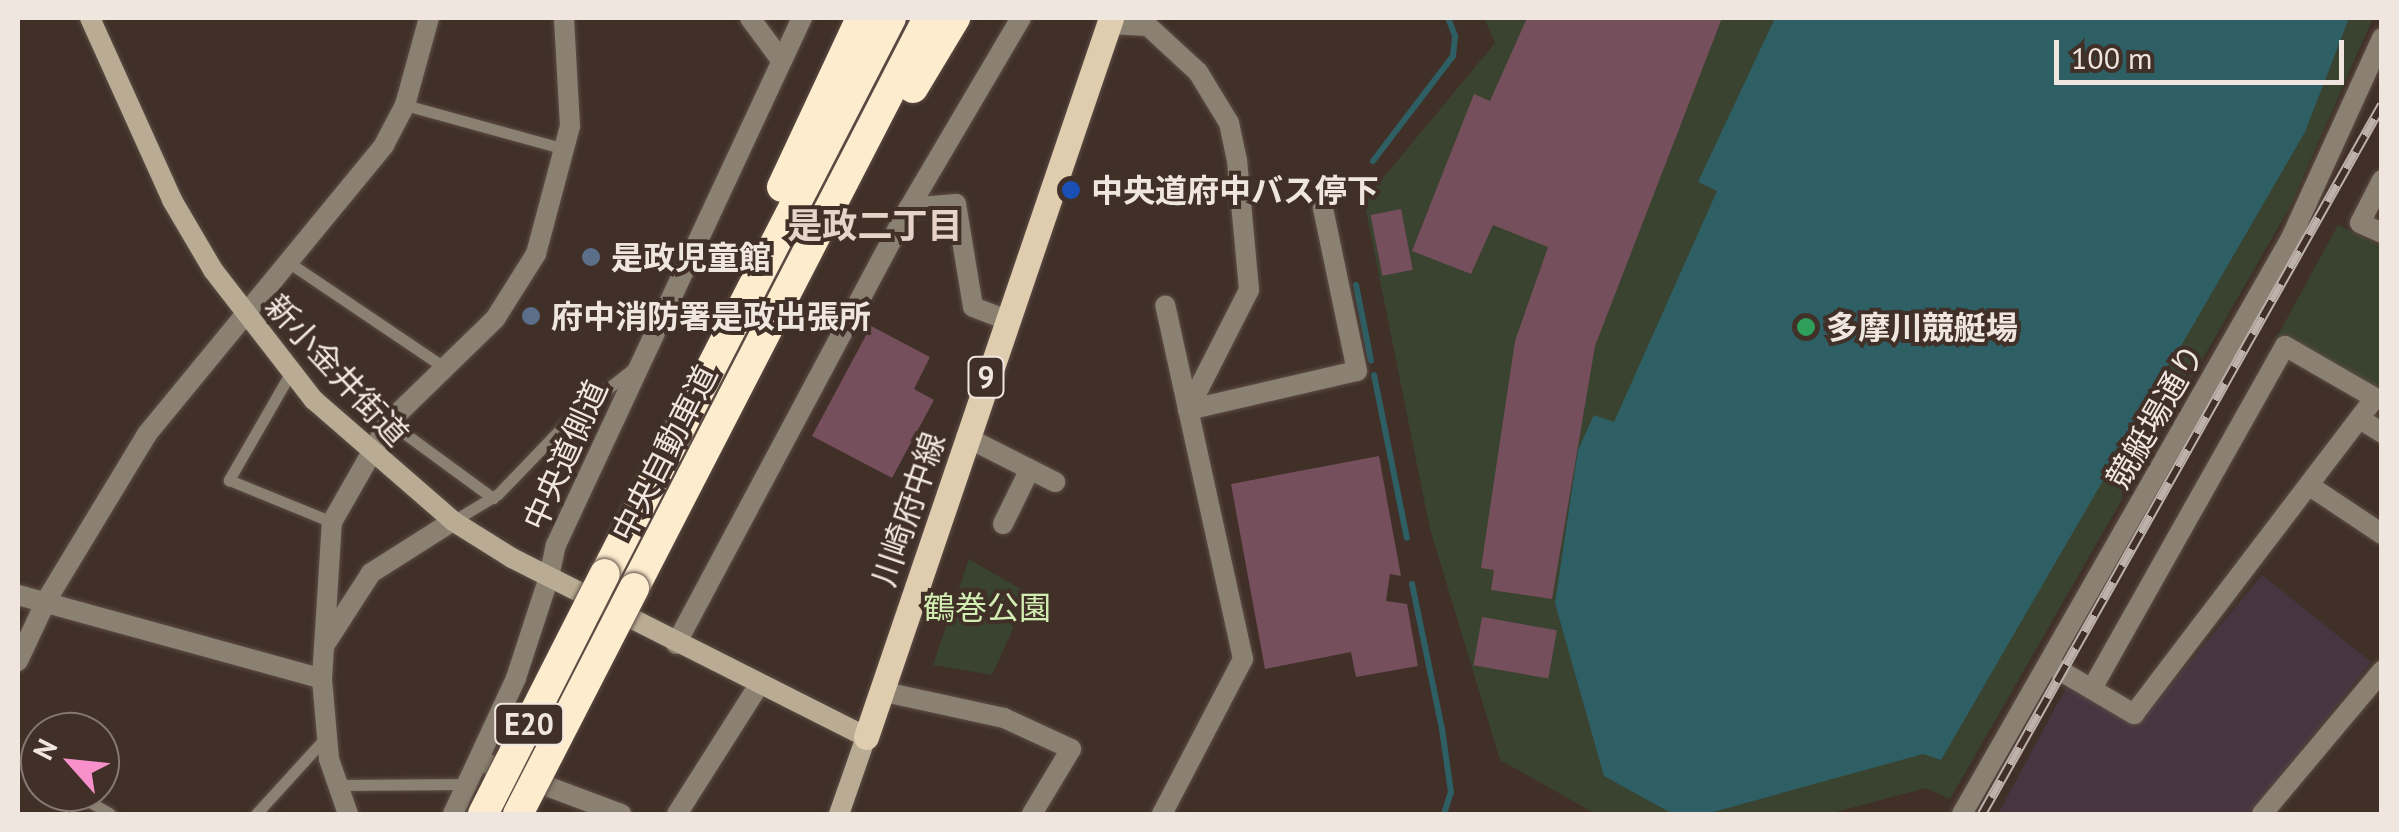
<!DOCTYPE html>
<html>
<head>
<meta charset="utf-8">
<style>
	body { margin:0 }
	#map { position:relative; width:2399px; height:832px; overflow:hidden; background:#403028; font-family:"PT Sans","Noto Sans JP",sans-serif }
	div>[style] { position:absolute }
	.industrial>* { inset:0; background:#473641 }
	.green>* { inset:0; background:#3a432f }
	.water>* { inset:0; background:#2e5f65 }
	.stream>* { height:6px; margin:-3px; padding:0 3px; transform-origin:3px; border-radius:3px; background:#2e5f65 }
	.building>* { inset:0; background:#754f5b; transform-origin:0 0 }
	.roads { filter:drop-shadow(0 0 2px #5c4d45) drop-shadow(0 0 2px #5c4d45) }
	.service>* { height:11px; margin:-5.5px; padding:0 5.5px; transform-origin:5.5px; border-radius:5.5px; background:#8a8172 }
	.minor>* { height:20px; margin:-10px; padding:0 10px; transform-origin:10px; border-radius:10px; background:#8a8172 }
	.tertiary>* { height:20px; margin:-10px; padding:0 10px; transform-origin:10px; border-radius:10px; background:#8a8172 }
	.secondary>* { height:20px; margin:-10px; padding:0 10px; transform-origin:10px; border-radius:10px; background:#baac94 }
	.primary>* { height:25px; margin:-12.5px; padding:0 12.5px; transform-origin:12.5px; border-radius:12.5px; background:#e0cdaf }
	.motorway>* { height:30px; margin:-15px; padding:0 15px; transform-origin:15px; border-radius:15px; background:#feeccf }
	.rail>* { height:10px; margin-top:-5px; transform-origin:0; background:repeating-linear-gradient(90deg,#403028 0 19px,#bdb2ab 0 38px); box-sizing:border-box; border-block:2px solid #bdb2ab }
	.bridges { filter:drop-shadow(0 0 2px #5c4d45) drop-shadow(0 0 2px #5c4d45) }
	.motorway-bridge>* { height:30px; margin:-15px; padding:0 15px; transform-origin:15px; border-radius:15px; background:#feeccf }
	.dots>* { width:28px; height:28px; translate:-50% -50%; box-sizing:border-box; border:5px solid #403028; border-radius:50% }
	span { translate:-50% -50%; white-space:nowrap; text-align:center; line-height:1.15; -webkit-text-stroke:8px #403028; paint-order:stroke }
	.shield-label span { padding:2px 8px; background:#403028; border:2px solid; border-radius:8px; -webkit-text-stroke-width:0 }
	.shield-label { font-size:30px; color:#f0e6e0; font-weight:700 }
	.poi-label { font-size:32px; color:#f0e6e0; font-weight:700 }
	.left { translate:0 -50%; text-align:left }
	.street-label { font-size:32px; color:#f0e6e0 }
	.park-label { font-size:32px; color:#d2eeb2 }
	.neighbourhood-label { font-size:35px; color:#e7d3c8; font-weight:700 }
	.frame { position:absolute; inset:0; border:20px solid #f0e6e0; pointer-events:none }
	.north { position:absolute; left:20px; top:712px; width:100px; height:100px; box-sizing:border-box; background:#403028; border:2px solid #867972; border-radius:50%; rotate:297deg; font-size:28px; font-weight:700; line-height:40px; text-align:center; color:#f0e6e0 }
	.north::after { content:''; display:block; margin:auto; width:35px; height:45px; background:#f890cc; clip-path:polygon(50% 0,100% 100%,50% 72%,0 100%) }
	.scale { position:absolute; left:2054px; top:40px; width:290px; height:45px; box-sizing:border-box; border:5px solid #f0e6e0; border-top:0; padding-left:12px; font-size:30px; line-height:35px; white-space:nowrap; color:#f0e6e0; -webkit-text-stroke:8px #403028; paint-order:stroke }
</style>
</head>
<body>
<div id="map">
	<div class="industrial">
		<div style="clip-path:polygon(2262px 575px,2371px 662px,2249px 814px,1998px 814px,2067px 686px,2136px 727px)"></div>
	</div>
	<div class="green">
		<div style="clip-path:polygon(1484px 18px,2373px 18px,2291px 205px,1950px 799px,1926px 788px,1828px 814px,1596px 814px,1500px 760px,1430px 529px,1364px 201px,1495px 43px)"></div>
		<div style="clip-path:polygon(2338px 225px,2381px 246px,2381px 384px,2373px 398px,2272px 346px)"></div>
		<div style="clip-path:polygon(969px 559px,1029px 594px,992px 675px,933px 665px)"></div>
	</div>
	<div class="water">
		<div style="clip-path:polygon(1775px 18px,2349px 18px,2305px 132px,1941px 760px,1923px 754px,1706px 814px,1673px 814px,1604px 776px,1555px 603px,1578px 450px,1594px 415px,1614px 422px,1717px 191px,1698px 182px)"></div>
	</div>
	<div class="stream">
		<div style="left:1373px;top:161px;width:132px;rotate:-52.7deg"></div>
		<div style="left:1453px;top:56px;width:20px;rotate:-84deg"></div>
		<div style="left:1455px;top:36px;width:19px;rotate:-111deg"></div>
		<div style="left:1356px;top:285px;width:77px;rotate:78.8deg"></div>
		<div style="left:1374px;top:375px;width:166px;rotate:78.6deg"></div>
		<div style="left:1412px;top:584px;width:148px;rotate:78.3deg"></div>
		<div style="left:1442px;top:729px;width:64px;rotate:81.9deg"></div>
		<div style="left:1451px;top:792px;width:23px;rotate:108deg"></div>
	</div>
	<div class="building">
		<div style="clip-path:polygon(1527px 18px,1722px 18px,1595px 346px,1552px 599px,1491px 590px,1494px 570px,1481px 568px,1515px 341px,1548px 247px,1493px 225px,1471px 274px,1412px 251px,1474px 94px,1490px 101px)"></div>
		<div style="left:1401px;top:209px;width:62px;height:31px;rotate:79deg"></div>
		<div style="clip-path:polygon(871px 326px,930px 357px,914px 389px,934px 400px,892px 478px,812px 436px)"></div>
		<div style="clip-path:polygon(1379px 456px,1401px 576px,1390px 574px,1386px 601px,1407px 604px,1418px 666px,1356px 677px,1351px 652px,1265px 669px,1231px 484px)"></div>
		<div style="left:1482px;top:617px;width:76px;height:49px;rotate:10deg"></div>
	</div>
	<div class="roads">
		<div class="service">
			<div style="left:405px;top:105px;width:166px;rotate:15.4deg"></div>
			<div style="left:288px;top:262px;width:186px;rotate:34deg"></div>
			<div style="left:291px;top:372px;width:125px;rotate:119.9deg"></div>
			<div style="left:229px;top:480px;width:111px;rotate:22.2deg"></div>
			<div style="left:389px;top:422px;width:129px;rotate:36.2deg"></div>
			<div style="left:453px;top:521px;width:52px;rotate:-31deg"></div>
			<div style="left:498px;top:494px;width:107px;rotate:-46.1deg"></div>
			<div style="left:572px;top:417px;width:80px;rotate:-38.4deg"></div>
			<div style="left:338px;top:785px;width:131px;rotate:-0.4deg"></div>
			<div style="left:76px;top:794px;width:39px;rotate:30deg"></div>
			<div style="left:256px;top:814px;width:104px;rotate:-47.7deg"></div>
		</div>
		<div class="minor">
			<div style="left:750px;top:18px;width:52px;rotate:53.6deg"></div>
			<div style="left:1108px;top:24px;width:40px;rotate:2.9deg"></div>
			<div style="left:1148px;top:26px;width:68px;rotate:42.6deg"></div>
			<div style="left:1198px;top:72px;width:60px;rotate:58.7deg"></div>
			<div style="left:1229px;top:123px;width:38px;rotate:78deg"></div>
			<div style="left:1237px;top:160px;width:131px;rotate:84.7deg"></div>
			<div style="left:1249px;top:290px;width:132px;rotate:117deg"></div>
			<div style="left:2382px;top:180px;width:48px;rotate:117.1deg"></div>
			<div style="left:2360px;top:223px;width:24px;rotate:24deg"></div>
			<div style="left:909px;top:208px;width:47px;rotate:-4.9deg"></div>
			<div style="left:956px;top:204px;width:104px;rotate:80.6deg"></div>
			<div style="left:973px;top:307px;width:34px;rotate:21deg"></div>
			<div style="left:1188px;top:410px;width:173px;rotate:-13deg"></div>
			<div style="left:1357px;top:371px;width:167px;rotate:-101.8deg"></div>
			<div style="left:2360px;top:419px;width:26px;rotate:32deg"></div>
			<div style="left:966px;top:437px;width:100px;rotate:26.8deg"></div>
			<div style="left:2310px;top:486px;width:87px;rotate:33.7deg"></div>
			<div style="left:1003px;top:524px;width:61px;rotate:-63.9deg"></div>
			<div style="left:549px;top:577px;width:33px;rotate:-78deg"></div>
			<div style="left:556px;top:545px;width:582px;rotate:-64.98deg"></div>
			<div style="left:18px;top:595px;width:315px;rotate:15.4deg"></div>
			<div style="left:676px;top:644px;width:494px;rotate:-61.9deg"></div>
			<div style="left:909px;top:208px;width:221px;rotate:-59.5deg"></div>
			<div style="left:324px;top:646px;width:87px;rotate:-57.2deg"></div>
			<div style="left:371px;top:573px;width:97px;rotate:-32.4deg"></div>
			<div style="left:18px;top:661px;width:66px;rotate:-65deg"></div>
			<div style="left:46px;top:601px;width:195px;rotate:-58.8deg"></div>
			<div style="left:147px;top:434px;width:374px;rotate:-50.6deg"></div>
			<div style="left:384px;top:145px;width:45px;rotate:-62.3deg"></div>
			<div style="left:405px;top:105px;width:90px;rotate:-74.6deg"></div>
			<div style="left:2049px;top:664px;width:99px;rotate:30.5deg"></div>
			<div style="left:2134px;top:714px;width:397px;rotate:-52.7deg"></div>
			<div style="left:2375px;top:398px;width:104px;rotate:-150deg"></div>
			<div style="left:2285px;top:346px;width:393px;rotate:119.4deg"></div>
			<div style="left:880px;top:691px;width:127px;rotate:12.3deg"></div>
			<div style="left:1004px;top:718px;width:74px;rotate:24.8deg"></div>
			<div style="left:1071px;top:749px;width:76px;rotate:121deg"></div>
			<div style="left:480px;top:761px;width:151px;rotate:20.6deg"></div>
			<div style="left:348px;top:814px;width:58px;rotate:-109.1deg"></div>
			<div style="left:329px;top:759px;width:80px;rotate:-95deg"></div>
			<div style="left:322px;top:679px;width:157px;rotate:-86.4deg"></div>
			<div style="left:332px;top:522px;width:115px;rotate:-60.3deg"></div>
			<div style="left:389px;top:422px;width:148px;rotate:-44.2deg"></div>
			<div style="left:495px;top:319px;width:77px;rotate:-57.8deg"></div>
			<div style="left:536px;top:254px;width:132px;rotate:-75.1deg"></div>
			<div style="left:570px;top:126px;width:108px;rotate:-93.2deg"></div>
			<div style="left:677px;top:814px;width:153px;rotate:-57.6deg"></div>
			<div style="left:1162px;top:814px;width:175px;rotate:-62.4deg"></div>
			<div style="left:1243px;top:659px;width:362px;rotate:-102.4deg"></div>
		</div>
		<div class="tertiary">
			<div style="left:453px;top:814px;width:150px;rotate:-65.1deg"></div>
			<div style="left:516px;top:678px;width:106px;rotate:-71.9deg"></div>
			<div style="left:1962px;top:814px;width:661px;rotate:-60.26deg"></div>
			<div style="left:2290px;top:240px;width:222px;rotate:-65.5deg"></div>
			<div style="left:2262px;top:814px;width:187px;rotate:-50deg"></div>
		</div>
		<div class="secondary">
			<div style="left:90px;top:18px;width:200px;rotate:65.7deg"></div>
			<div style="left:172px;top:200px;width:81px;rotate:59.6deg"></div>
			<div style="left:213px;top:270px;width:165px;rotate:52.2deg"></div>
			<div style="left:314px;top:400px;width:184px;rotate:41deg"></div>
			<div style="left:453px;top:521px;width:70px;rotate:32.1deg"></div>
			<div style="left:512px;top:558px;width:397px;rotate:26.8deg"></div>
			<div style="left:866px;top:737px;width:82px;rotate:109.3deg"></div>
		</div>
		<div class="primary">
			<div style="left:866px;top:737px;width:760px;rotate:-71.18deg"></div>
		</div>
		<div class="motorway">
			<div style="left:913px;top:88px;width:82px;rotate:-59deg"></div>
			<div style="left:782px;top:187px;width:187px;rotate:-64.9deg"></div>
			<div style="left:605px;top:574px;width:625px;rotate:-62.78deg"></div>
			<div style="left:634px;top:588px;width:641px;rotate:-62.72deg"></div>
		</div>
	</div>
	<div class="rail">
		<div style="left:1982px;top:814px;width:814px;rotate:-60.57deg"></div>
	</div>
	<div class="bridges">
		<div class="motorway-bridge">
			<div style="left:483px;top:814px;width:269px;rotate:-63.1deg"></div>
			<div style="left:518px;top:814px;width:254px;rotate:-62.8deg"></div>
		</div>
	</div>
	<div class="dots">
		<div style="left:1071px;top:190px;background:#1a4fb4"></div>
		<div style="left:591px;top:257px;background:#5c6f8a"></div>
		<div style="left:531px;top:316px;background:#5c6f8a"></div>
		<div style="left:1806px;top:327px;background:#2e9e5b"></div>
	</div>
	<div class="shield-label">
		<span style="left:986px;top:377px">9</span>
		<span style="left:529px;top:724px">E20</span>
	</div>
	<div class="poi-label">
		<span class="left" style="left:1091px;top:190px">中央道府中バス停下</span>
		<span class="left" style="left:611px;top:257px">是政児童館</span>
		<span class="left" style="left:551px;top:316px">府中消防署是政出張所</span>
		<span class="left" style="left:1826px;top:327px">多摩川競艇場</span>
	</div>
	<div class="street-label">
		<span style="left:337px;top:370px;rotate:47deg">新小金井街道</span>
		<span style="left:2155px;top:416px;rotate:-60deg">競艇場通り</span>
		<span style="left:664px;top:453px;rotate:-63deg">中央自動車道</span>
		<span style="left:565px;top:455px;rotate:-66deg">中央道側道</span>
		<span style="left:908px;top:509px;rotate:-71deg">川崎府中線</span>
	</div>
	<div class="park-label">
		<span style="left:987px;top:607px">鶴巻公園</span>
	</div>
	<div class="neighbourhood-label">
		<span style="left:875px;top:225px">是政二丁目</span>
	</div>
	<div class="frame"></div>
	<div class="north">N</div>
	<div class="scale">100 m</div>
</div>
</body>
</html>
